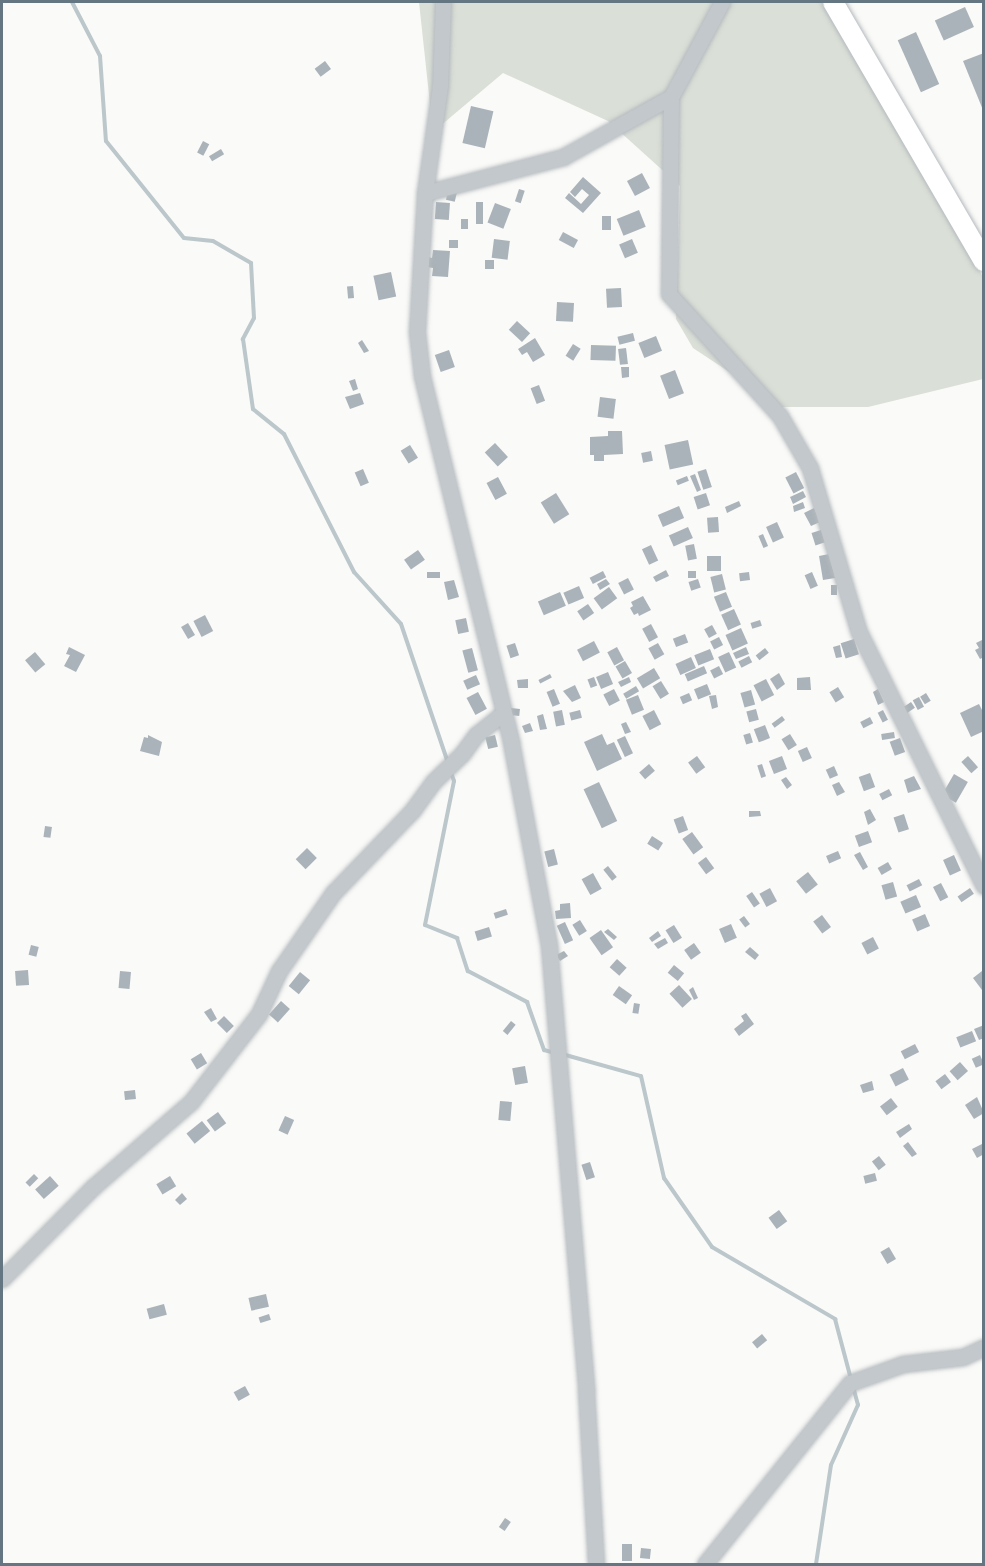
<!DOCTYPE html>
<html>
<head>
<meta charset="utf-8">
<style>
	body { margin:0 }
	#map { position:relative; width:985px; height:1566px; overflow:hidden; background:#fafaf8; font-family:Helvetica,sans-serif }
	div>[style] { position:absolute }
	.green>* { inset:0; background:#dadfd7 }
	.stream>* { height:4px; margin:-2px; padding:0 2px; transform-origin:2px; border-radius:2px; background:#bbc7cb }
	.building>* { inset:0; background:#aab3b9; transform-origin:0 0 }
	.roads { filter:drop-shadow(0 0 2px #b5babe) drop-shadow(0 0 2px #b5babe) }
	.minor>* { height:15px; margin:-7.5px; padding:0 7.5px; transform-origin:7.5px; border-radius:7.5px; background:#c3c8cc }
	.major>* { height:20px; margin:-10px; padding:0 10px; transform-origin:10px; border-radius:10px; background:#fff }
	span { translate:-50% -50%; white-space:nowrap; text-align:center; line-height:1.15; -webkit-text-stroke:6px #fff; paint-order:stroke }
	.frame { position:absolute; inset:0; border:3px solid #657683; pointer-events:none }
</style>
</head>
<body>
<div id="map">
	<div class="green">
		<div style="clip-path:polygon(419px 2px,826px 2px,983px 277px,983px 379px,868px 407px,782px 407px,693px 348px,676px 319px,680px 186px,608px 121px,503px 73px,433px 132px)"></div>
	</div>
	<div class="stream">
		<div style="left:72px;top:2px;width:61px;rotate:62.6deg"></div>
		<div style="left:100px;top:56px;width:85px;rotate:86deg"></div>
		<div style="left:106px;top:141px;width:124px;rotate:51.2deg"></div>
		<div style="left:184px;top:238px;width:29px;rotate:6deg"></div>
		<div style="left:213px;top:241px;width:44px;rotate:30.1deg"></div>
		<div style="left:251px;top:263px;width:55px;rotate:86.9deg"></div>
		<div style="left:254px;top:318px;width:24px;rotate:118deg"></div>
		<div style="left:243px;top:339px;width:71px;rotate:81.9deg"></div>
		<div style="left:253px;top:409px;width:40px;rotate:39deg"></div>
		<div style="left:284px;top:434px;width:155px;rotate:63.1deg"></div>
		<div style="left:354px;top:572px;width:70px;rotate:47.9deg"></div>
		<div style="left:401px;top:624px;width:147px;rotate:71.3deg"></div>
		<div style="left:450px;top:770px;width:12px;rotate:70deg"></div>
		<div style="left:454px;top:781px;width:147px;rotate:101.4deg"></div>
		<div style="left:425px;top:925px;width:35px;rotate:22deg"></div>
		<div style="left:457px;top:938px;width:35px;rotate:72deg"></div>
		<div style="left:468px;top:971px;width:67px;rotate:27.7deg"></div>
		<div style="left:527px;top:1002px;width:51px;rotate:70.5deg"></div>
		<div style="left:544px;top:1050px;width:11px;rotate:15deg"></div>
		<div style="left:562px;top:1054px;width:82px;rotate:15.6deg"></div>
		<div style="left:641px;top:1076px;width:105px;rotate:77.3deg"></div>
		<div style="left:664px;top:1178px;width:84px;rotate:55.2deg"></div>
		<div style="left:712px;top:1247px;width:143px;rotate:30.3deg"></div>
		<div style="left:835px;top:1319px;width:62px;rotate:75.1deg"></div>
		<div style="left:816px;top:1564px;width:100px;rotate:-81.4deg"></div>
		<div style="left:831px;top:1465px;width:66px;rotate:-65.8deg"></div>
		<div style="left:858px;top:1405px;width:20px;rotate:-105deg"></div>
	</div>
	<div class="building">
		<div style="left:965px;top:7px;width:22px;height:33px;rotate:66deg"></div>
		<div style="left:916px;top:32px;width:57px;height:20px;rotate:66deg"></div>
		<div style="clip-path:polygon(984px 53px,984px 110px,983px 110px,963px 61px)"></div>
		<div style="left:325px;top:61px;width:10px;height:13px;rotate:53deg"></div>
		<div style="left:471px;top:106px;width:23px;height:38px;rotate:13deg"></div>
		<div style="left:203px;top:141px;width:7px;height:13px;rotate:27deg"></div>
		<div style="left:221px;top:149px;width:6px;height:14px;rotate:59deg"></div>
		<div style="left:642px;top:173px;width:17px;height:17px;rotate:62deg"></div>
		<div style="clip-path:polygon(583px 177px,601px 193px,583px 213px,565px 198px,569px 193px,581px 204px,589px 195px,582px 189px,575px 197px,570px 192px)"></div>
		<div style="left:519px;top:189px;width:6px;height:13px;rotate:18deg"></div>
		<div style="left:448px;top:191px;width:9px;height:9px;rotate:13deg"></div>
		<div style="left:436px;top:202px;width:14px;height:17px;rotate:4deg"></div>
		<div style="left:476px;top:202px;width:7px;height:22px"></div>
		<div style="left:495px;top:203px;width:17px;height:21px;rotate:21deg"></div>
		<div style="left:639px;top:210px;width:18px;height:24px;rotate:68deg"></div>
		<div style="left:602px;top:216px;width:9px;height:14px"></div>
		<div style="left:461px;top:219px;width:7px;height:10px"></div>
		<div style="left:563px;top:232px;width:17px;height:9px;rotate:28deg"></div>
		<div style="left:494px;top:239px;width:16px;height:19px;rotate:7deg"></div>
		<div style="left:632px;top:239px;width:15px;height:14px;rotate:67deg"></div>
		<div style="left:449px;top:240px;width:9px;height:8px"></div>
		<div style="clip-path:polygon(433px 250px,450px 251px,448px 277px,432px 276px,433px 268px,427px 267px,428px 257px,432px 258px)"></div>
		<div style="left:485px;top:260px;width:9px;height:9px"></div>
		<div style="left:391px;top:272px;width:25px;height:18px;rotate:78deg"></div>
		<div style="left:353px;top:286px;width:12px;height:6px;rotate:85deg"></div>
		<div style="left:621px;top:288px;width:19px;height:15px;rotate:87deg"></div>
		<div style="left:557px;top:302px;width:17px;height:19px;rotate:3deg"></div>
		<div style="left:517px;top:321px;width:18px;height:12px;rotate:43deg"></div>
		<div style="left:633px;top:333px;width:8px;height:16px;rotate:76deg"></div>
		<div style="left:656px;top:336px;width:16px;height:19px;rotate:68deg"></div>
		<div style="clip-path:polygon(535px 338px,545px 355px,533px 362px,527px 352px,522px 355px,518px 349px)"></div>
		<div style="clip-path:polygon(362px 340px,369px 351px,364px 353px,358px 343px)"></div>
		<div style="left:573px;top:344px;width:9px;height:14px;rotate:32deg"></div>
		<div style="left:591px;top:345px;width:25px;height:15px;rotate:2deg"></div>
		<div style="left:626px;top:348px;width:16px;height:8px;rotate:83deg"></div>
		<div style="left:449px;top:350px;width:18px;height:15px;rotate:71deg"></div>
		<div style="clip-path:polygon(621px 367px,629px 367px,629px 377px,622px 378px)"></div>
		<div style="left:675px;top:370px;width:25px;height:16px;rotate:69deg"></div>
		<div style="clip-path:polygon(355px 379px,358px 389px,353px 391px,349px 381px)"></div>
		<div style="left:539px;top:385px;width:17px;height:9px;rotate:69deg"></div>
		<div style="clip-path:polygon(360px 393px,364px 404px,350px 409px,345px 397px)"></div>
		<div style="left:600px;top:397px;width:16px;height:20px;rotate:7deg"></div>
		<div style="clip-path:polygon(608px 431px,622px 431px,623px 454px,604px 455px,604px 461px,594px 461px,594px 455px,590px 455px,590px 437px,608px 436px)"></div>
		<div style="left:688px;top:440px;width:25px;height:24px;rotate:78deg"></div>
		<div style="left:495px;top:443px;width:19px;height:14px;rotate:47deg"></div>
		<div style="left:410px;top:445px;width:15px;height:11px;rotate:58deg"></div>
		<div style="left:651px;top:451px;width:10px;height:10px;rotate:79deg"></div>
		<div style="left:363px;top:469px;width:15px;height:9px;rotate:67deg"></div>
		<div style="left:706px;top:469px;width:19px;height:9px;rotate:72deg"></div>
		<div style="left:796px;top:472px;width:18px;height:12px;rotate:63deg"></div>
		<div style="clip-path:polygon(695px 474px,701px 490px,697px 492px,690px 476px)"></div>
		<div style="left:687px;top:476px;width:5px;height:12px;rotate:68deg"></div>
		<div style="left:498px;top:477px;width:19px;height:13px;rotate:62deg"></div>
		<div style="clip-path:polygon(803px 491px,806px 497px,793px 504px,790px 497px)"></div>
		<div style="left:556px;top:493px;width:25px;height:18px;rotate:58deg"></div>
		<div style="left:706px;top:493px;width:13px;height:13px;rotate:72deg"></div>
		<div style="clip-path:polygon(739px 501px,741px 506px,727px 513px,725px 507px)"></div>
		<div style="clip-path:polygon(803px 502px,805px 508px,794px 512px,793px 506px)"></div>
		<div style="left:679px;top:506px;width:13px;height:23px;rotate:67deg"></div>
		<div style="clip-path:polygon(814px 508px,820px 522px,811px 526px,804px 513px)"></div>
		<div style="left:718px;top:517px;width:15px;height:11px;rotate:86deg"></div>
		<div style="left:777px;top:522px;width:17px;height:12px;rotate:66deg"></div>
		<div style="left:688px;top:527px;width:12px;height:21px;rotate:66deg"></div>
		<div style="left:821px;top:530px;width:13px;height:10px;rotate:72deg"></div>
		<div style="left:763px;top:534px;width:13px;height:5px;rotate:67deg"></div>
		<div style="left:694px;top:544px;width:15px;height:9px;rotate:79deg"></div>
		<div style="left:651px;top:545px;width:17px;height:10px;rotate:65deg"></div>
		<div style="left:418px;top:550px;width:12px;height:17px;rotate:55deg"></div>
		<div style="clip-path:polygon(829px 554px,835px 578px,823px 580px,819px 556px)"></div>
		<div style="left:707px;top:556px;width:14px;height:15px"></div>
		<div style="clip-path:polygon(666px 570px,669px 576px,656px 582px,653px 577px)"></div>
		<div style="left:603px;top:571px;width:7px;height:15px;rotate:63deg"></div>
		<div style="left:688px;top:571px;width:8px;height:7px"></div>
		<div style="left:440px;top:572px;width:6px;height:13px;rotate:90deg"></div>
		<div style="left:749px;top:572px;width:8px;height:10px;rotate:83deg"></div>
		<div style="left:812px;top:572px;width:15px;height:8px;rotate:67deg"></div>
		<div style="left:722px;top:574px;width:16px;height:12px;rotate:76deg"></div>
		<div style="left:628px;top:578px;width:13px;height:11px;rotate:63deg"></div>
		<div style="clip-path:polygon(606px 579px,610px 584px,600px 590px,597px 584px)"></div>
		<div style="left:698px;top:579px;width:9px;height:10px;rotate:72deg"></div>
		<div style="clip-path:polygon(454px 580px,459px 597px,448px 600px,444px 582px)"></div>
		<div style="left:831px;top:585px;width:6px;height:10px"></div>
		<div style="left:579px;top:586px;width:13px;height:17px;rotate:67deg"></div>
		<div style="left:609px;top:587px;width:14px;height:19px;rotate:54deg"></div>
		<div style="left:560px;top:592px;width:15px;height:24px;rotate:67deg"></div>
		<div style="left:726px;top:592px;width:16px;height:13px;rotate:68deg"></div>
		<div style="clip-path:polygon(643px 596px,651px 610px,639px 616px,638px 613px,634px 615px,630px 608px,633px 606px,631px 602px)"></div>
		<div style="left:588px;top:604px;width:11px;height:13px;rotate:56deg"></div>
		<div style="left:734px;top:609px;width:17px;height:14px;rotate:66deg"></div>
		<div style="left:205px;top:615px;width:18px;height:13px;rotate:63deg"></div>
		<div style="left:466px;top:618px;width:14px;height:11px;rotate:78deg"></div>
		<div style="left:760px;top:620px;width:6px;height:10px;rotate:72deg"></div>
		<div style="left:188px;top:623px;width:14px;height:8px;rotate:60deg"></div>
		<div style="left:651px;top:624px;width:15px;height:10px;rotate:62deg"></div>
		<div style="left:712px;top:625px;width:10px;height:9px;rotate:61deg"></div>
		<div style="left:741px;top:628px;width:17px;height:17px;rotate:66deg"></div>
		<div style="left:685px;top:634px;width:9px;height:13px;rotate:69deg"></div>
		<div style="left:719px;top:637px;width:9px;height:10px;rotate:63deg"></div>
		<div style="left:854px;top:639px;width:16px;height:14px;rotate:72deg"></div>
		<div style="clip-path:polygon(984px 639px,984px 657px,980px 659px,975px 650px,979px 648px,976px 643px)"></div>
		<div style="left:594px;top:641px;width:13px;height:19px;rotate:63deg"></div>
		<div style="left:515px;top:643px;width:13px;height:9px;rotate:72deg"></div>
		<div style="left:658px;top:643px;width:13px;height:11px;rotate:61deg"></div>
		<div style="clip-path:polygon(840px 645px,842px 657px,836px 658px,833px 647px)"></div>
		<div style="clip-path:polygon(69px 647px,85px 655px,76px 672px,64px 666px,70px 655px,66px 654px)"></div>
		<div style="left:617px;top:647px;width:15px;height:11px;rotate:62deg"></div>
		<div style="clip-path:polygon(746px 647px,749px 654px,736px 659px,733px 653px)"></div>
		<div style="left:472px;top:648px;width:23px;height:10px;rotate:75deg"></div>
		<div style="left:765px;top:648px;width:6px;height:12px;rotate:51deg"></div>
		<div style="left:710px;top:649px;width:11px;height:17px;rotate:68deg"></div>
		<div style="left:35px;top:652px;width:16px;height:13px;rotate:50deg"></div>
		<div style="left:729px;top:652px;width:17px;height:12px;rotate:65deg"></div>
		<div style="left:749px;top:656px;width:7px;height:12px;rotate:63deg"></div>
		<div style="left:691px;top:657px;width:12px;height:17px;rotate:66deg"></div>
		<div style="left:625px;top:661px;width:14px;height:11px;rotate:60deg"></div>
		<div style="left:704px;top:666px;width:8px;height:21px;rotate:67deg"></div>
		<div style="left:719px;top:666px;width:9px;height:10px;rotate:63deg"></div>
		<div style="left:654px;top:668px;width:12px;height:20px;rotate:59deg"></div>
		<div style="left:608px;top:672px;width:13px;height:13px;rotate:67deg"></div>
		<div style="clip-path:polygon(779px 673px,785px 684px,777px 690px,770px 679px)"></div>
		<div style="left:550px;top:674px;width:4px;height:13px;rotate:63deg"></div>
		<div style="left:476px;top:675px;width:10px;height:14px;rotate:66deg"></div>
		<div style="left:594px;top:677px;width:9px;height:7px;rotate:69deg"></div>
		<div style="clip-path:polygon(629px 677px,631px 682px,621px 687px,618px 682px)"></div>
		<div style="clip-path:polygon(810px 677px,811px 690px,797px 690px,797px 678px)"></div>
		<div style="clip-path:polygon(528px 679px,528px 688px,518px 688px,517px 680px)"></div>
		<div style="left:766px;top:679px;width:18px;height:14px;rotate:63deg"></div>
		<div style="left:661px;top:681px;width:15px;height:10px;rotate:58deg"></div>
		<div style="left:707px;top:684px;width:11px;height:14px;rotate:68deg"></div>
		<div style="clip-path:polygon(575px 685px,581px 698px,572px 702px,563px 691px)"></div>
		<div style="left:636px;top:686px;width:6px;height:15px;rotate:59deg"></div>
		<div style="left:838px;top:687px;width:12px;height:10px;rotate:59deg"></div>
		<div style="left:554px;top:689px;width:16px;height:8px;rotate:68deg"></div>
		<div style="left:614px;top:689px;width:13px;height:12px;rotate:63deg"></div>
		<div style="clip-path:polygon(878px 689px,884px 702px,878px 705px,873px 692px)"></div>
		<div style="left:751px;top:690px;width:15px;height:11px;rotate:74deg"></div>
		<div style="left:478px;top:692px;width:19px;height:13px;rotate:62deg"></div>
		<div style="left:689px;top:693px;width:8px;height:10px;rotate:67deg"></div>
		<div style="left:926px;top:693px;width:9px;height:7px;rotate:58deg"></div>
		<div style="left:638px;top:695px;width:16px;height:13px;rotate:68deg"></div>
		<div style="clip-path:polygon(716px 695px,718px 707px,712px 709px,709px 696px)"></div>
		<div style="left:919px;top:697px;width:11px;height:7px;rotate:63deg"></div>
		<div style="left:911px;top:702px;width:7px;height:17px;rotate:56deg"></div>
		<div style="clip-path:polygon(979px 704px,984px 714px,984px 731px,971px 737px,960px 713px)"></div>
		<div style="left:511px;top:708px;width:9px;height:7px;rotate:6deg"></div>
		<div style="left:756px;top:709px;width:11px;height:10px;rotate:75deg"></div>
		<div style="left:562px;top:710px;width:15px;height:9px;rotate:79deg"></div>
		<div style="left:580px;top:710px;width:8px;height:11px;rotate:76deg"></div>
		<div style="left:654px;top:710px;width:16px;height:13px;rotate:63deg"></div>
		<div style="left:883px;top:710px;width:11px;height:6px;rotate:63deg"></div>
		<div style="clip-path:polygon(543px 714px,547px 729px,540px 730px,537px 716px)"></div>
		<div style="left:782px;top:716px;width:5px;height:13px;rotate:53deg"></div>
		<div style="left:870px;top:717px;width:7px;height:11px;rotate:63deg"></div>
		<div style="clip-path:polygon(626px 722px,631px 732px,625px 734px,621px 724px)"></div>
		<div style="clip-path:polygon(530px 723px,533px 731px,525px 733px,522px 726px)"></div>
		<div style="left:765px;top:725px;width:14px;height:12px;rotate:69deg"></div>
		<div style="left:894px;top:732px;width:6px;height:13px;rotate:81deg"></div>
		<div style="left:750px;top:733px;width:10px;height:7px;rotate:73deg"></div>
		<div style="clip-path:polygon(602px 734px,607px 745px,614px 742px,622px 759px,597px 771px,584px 742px)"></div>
		<div style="left:790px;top:734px;width:13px;height:10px;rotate:58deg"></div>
		<div style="clip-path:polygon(148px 735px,162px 742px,159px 756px,140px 751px,144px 737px,148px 738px)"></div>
		<div style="left:495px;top:735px;width:12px;height:10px;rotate:76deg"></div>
		<div style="left:625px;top:736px;width:19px;height:9px;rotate:65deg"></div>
		<div style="left:900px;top:738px;width:15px;height:11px;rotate:70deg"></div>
		<div style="left:807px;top:747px;width:12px;height:10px;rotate:66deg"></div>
		<div style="left:697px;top:756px;width:14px;height:11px;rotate:54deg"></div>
		<div style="left:782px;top:756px;width:14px;height:14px;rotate:69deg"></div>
		<div style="left:968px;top:756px;width:15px;height:9px;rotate:48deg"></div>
		<div style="left:649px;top:764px;width:9px;height:13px;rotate:49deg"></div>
		<div style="left:762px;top:764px;width:13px;height:5px;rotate:72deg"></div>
		<div style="left:834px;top:766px;width:10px;height:9px;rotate:66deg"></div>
		<div style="left:870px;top:773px;width:15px;height:12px;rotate:70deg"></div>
		<div style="left:954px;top:774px;width:16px;height:24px;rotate:30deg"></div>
		<div style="clip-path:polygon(914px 776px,921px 789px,908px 793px,904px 780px)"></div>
		<div style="clip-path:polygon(786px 777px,792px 785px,787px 789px,781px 780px)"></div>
		<div style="left:599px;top:782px;width:43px;height:17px;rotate:65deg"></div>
		<div style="clip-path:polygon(839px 782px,845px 792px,837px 796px,832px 785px)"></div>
		<div style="left:889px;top:789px;width:7px;height:11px;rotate:63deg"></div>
		<div style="clip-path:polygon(870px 809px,876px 820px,868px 825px,864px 812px)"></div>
		<div style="clip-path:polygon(749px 811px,760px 811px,761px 816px,749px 817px)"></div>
		<div style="left:904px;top:814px;width:16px;height:11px;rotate:72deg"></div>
		<div style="left:683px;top:816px;width:15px;height:10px;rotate:70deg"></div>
		<div style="left:45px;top:826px;width:7px;height:11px;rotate:8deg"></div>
		<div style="left:868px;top:831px;width:12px;height:14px;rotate:70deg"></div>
		<div style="left:692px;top:832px;width:19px;height:12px;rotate:54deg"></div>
		<div style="left:652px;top:836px;width:13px;height:9px;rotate:32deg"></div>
		<div style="left:307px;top:848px;width:14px;height:16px;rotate:45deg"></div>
		<div style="left:554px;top:849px;width:16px;height:10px;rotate:76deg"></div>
		<div style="left:838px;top:851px;width:8px;height:13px;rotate:67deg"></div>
		<div style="clip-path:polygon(860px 852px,868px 867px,863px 870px,854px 855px)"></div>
		<div style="left:954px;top:855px;width:17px;height:12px;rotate:66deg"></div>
		<div style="left:706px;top:857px;width:14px;height:10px;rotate:54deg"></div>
		<div style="left:888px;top:862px;width:8px;height:12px;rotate:60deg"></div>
		<div style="left:608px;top:866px;width:14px;height:6px;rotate:51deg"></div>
		<div style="left:808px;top:872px;width:16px;height:15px;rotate:52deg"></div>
		<div style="left:593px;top:873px;width:18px;height:13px;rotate:61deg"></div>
		<div style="left:919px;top:879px;width:7px;height:14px;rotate:63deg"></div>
		<div style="left:893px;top:882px;width:15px;height:12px;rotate:74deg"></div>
		<div style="left:941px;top:883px;width:16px;height:9px;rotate:63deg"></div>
		<div style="left:770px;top:888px;width:15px;height:12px;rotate:62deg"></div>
		<div style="left:970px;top:888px;width:7px;height:15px;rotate:56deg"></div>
		<div style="left:752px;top:892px;width:14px;height:7px;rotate:56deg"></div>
		<div style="left:916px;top:895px;width:13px;height:17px;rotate:67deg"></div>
		<div style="clip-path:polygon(570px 903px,571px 918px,556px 919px,555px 911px,560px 910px,560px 904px)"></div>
		<div style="left:506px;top:909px;width:6px;height:13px;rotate:72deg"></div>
		<div style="left:925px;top:914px;width:13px;height:14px;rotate:67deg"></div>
		<div style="left:822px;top:915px;width:15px;height:11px;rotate:53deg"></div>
		<div style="left:744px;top:916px;width:10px;height:6px;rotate:53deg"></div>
		<div style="left:580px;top:920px;width:13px;height:9px;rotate:58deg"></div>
		<div style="left:565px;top:922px;width:20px;height:9px;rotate:66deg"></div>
		<div style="left:731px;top:924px;width:15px;height:13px;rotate:67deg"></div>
		<div style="left:674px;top:925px;width:15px;height:10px;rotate:58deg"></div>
		<div style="left:489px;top:927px;width:10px;height:15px;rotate:73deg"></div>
		<div style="clip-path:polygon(608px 929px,617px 937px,614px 940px,604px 932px)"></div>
		<div style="left:601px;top:930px;width:21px;height:14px;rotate:55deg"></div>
		<div style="clip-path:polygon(658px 931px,661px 936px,652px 942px,649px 938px)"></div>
		<div style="left:873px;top:937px;width:13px;height:13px;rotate:63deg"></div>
		<div style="clip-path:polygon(665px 938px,668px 943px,658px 949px,654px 944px)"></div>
		<div style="left:694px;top:943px;width:12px;height:12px;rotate:55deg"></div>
		<div style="left:31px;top:945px;width:8px;height:10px;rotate:14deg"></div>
		<div style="clip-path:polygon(750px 947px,759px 955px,755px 960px,745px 952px)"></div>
		<div style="clip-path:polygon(564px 951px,568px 956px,560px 961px,556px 955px)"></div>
		<div style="left:617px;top:959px;width:13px;height:11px;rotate:42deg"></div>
		<div style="left:674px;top:965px;width:13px;height:10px;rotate:39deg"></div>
		<div style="left:28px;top:970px;width:15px;height:13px;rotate:86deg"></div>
		<div style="left:120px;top:971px;width:11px;height:17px;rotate:5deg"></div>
		<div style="clip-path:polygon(982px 971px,984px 989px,982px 990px,973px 978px)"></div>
		<div style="left:300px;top:972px;width:13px;height:18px;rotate:39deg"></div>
		<div style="left:679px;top:985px;width:19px;height:13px;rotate:47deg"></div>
		<div style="left:619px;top:986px;width:16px;height:11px;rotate:35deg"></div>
		<div style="clip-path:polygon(693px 987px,698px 998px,694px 1000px,689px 990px)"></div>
		<div style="left:281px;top:1001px;width:12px;height:18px;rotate:42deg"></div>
		<div style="left:634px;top:1003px;width:6px;height:10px;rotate:9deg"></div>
		<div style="clip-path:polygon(211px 1008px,217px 1019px,211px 1022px,204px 1012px)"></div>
		<div style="clip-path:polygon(746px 1013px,754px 1024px,739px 1036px,734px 1029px,744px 1021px,741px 1016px)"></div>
		<div style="left:224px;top:1016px;width:14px;height:10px;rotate:45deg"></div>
		<div style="left:511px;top:1021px;width:6px;height:13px;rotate:39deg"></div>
		<div style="clip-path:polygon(984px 1025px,984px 1038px,979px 1040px,974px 1029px)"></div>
		<div style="left:972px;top:1031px;width:11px;height:17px;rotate:68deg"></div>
		<div style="left:915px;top:1044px;width:9px;height:16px;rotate:63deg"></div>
		<div style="left:201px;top:1053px;width:12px;height:12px;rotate:59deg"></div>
		<div style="left:980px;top:1055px;width:10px;height:9px;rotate:66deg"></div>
		<div style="left:960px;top:1062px;width:12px;height:14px;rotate:48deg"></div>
		<div style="left:525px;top:1066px;width:17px;height:13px;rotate:80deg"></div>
		<div style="left:903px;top:1068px;width:13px;height:15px;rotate:63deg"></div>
		<div style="left:945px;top:1074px;width:10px;height:12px;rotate:53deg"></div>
		<div style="clip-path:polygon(872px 1081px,874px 1090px,863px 1093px,860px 1085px)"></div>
		<div style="left:135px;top:1090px;width:9px;height:11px;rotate:84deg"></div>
		<div style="clip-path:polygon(977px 1097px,984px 1113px,974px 1119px,965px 1105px)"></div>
		<div style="left:891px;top:1098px;width:11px;height:14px;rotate:52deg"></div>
		<div style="left:500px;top:1101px;width:12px;height:19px;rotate:5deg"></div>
		<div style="left:218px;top:1112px;width:14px;height:14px;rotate:54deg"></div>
		<div style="left:285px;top:1116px;width:10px;height:16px;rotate:24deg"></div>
		<div style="left:202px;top:1121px;width:13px;height:20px;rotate:51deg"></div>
		<div style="clip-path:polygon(909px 1124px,912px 1129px,900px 1138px,896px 1132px)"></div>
		<div style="clip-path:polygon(908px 1142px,917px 1154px,912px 1157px,903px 1146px)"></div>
		<div style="clip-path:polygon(982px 1144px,984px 1154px,977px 1158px,972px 1149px)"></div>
		<div style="left:879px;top:1156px;width:11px;height:9px;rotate:52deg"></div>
		<div style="left:590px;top:1162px;width:16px;height:9px;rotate:72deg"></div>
		<div style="left:875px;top:1173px;width:8px;height:12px;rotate:76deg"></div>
		<div style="left:34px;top:1174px;width:6px;height:12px;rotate:45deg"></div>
		<div style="left:50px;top:1176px;width:13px;height:20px;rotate:48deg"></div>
		<div style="left:170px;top:1176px;width:12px;height:16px;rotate:59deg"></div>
		<div style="clip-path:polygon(182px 1193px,187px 1199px,180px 1205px,175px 1200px)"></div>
		<div style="left:779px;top:1210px;width:14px;height:13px;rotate:54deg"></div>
		<div style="left:889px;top:1247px;width:14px;height:10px;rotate:60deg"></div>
		<div style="left:266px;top:1294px;width:13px;height:18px;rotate:77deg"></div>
		<div style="left:164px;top:1304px;width:11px;height:18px;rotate:75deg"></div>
		<div style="left:269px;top:1314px;width:6px;height:11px;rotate:72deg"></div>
		<div style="left:762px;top:1334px;width:8px;height:13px;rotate:50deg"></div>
		<div style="left:245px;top:1386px;width:10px;height:13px;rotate:61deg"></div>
		<div style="left:505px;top:1518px;width:7px;height:11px;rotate:34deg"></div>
		<div style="left:622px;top:1544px;width:10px;height:17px"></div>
		<div style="left:641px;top:1548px;width:10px;height:10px;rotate:6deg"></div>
	</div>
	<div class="roads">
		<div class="minor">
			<div style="left:443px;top:2px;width:84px;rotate:92deg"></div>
			<div style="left:440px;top:86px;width:108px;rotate:98deg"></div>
			<div style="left:425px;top:193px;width:139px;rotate:93.3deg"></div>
			<div style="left:417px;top:332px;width:44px;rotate:83.5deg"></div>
			<div style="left:422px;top:376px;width:377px;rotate:76.3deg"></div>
			<div style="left:511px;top:742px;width:207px;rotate:79.4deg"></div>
			<div style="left:549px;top:945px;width:447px;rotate:85.2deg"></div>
			<div style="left:586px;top:1390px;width:174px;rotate:86.7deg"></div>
			<div style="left:722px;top:2px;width:108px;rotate:118.2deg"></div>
			<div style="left:671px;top:97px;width:197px;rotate:90.6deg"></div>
			<div style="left:669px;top:294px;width:165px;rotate:47.7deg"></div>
			<div style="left:780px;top:416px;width:60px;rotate:60deg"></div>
			<div style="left:810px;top:468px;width:171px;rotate:73.4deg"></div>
			<div style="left:859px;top:632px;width:283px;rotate:63.8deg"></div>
			<div style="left:425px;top:193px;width:143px;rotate:-14.6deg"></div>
			<div style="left:563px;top:157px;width:124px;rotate:-29.1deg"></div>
			<div style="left:2px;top:1279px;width:128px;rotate:-45.3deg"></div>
			<div style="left:92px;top:1188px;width:131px;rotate:-41deg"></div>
			<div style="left:191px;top:1102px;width:111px;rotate:-52.3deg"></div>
			<div style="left:259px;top:1014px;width:47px;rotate:-65.1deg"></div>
			<div style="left:279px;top:971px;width:95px;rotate:-55.3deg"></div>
			<div style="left:333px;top:893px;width:114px;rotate:-46.1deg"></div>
			<div style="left:412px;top:811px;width:36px;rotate:-54deg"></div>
			<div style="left:433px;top:782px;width:40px;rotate:-44deg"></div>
			<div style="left:462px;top:754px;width:24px;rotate:-54deg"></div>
			<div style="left:476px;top:735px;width:35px;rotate:-39deg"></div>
			<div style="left:705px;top:1564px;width:232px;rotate:-51.3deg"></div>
			<div style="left:850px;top:1383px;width:56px;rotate:-19.7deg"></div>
			<div style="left:903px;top:1364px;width:60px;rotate:-6.7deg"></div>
			<div style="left:963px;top:1357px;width:23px;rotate:-25deg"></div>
		</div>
		<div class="major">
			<div style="left:833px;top:2px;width:300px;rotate:59.8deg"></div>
		</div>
	</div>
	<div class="frame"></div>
</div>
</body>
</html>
